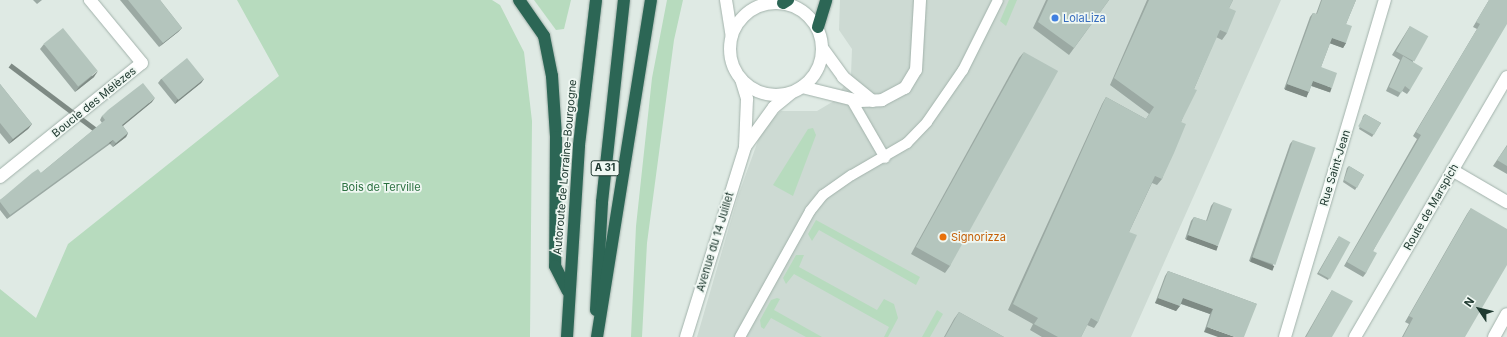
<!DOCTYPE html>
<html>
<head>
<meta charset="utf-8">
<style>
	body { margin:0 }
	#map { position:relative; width:1507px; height:337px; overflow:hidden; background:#dfeae4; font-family:Inter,sans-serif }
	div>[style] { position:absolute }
	.built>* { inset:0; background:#cddad3 }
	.green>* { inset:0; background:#b7dbbe }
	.roads { filter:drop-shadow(0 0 1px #a2b2ab) drop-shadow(0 0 1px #a2b2ab) }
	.lane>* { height:10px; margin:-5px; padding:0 5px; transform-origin:5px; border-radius:5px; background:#fff }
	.street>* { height:12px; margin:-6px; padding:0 6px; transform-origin:6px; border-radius:6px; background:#fff }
	.secondary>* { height:12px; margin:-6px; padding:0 6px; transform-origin:6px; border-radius:6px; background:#fff }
	.secondary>.ring { margin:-6px; padding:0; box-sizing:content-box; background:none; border:12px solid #fff; border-radius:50% }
	.highway>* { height:12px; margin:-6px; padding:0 6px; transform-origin:6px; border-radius:6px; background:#2c6655 }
	.wall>* { inset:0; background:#9ba9a3 }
	.shaded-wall>* { inset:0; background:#7e8a84; transform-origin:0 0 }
	.building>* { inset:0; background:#b4c5bd; transform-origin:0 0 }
	.dots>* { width:11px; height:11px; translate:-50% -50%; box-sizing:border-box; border:2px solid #eff7f2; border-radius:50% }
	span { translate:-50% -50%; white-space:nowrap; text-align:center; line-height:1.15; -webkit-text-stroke:3.5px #eff7f2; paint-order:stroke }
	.shield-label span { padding:1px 3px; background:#eff7f2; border:1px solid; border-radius:3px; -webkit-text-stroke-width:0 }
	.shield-label { font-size:10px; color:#203a31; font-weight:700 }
	.shop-label { font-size:11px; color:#366cbe }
	.left { translate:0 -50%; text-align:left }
	.street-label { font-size:11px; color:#203a31 }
	.park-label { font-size:11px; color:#2b7040 }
	.food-label { font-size:11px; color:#c56008 }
	.north { position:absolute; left:1459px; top:289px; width:40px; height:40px; -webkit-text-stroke:3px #eff7f2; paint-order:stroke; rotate:305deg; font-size:11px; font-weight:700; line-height:16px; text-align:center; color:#203a31 }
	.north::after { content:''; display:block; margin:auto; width:14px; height:18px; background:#203a31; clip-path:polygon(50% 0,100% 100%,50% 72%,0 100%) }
</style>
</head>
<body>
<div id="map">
	<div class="built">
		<div style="clip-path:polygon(840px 0,1281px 0,1131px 337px,697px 337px,738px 196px,763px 127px,781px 111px,817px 111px,834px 101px,851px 75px,852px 49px,839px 30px)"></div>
	</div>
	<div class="green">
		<div style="clip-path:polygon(237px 0,492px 0,500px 5px,524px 52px,532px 121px,530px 337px,0 337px,0 289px,36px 318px,68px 244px,279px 76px)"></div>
		<div style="clip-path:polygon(534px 0,571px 0,564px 29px,556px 30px)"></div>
		<div style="clip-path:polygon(667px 0,683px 0,674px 40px,647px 243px,642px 337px,631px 337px,636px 226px,652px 78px)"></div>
		<div style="clip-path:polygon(1009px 0,1017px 0,1006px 26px,1000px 21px)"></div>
		<div style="clip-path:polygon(813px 128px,816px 135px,793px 196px,773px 185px,808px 129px)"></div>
		<div style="clip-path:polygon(816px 220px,920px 277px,916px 285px,819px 230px,812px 241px,808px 234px)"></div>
		<div style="clip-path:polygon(796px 255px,804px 255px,799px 267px,877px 310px,884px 299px,894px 304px,898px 318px,888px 337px,884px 337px,889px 327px,794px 274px,786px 284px,783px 278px)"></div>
		<div style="clip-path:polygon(777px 298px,780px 299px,774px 310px,822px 337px,806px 337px,771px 318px,764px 329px,761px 327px,760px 320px,771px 300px)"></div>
		<div style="clip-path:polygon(937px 310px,943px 314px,930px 337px,922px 337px)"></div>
	</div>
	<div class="roads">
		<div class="lane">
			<div style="left:851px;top:99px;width:68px;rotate:60deg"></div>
			<div style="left:740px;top:337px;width:144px;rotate:-60.9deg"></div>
			<div style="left:810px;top:211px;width:21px;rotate:-51deg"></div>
			<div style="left:823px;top:195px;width:35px;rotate:-35deg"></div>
			<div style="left:852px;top:175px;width:64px;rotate:-30.2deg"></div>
			<div style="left:907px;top:143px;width:29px;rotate:-46deg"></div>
			<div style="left:927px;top:122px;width:63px;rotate:-55.3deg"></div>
			<div style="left:963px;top:70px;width:78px;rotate:-63.4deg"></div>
		</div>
		<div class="street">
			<div style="left:1452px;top:170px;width:64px;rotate:30.2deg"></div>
			<div style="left:0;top:177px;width:182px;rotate:-38.8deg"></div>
			<div style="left:142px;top:63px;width:82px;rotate:-129.5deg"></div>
			<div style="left:1285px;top:337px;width:352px;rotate:-73.5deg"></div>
			<div style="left:1494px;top:337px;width:26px;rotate:-61deg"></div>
		</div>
		<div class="secondary">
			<div style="left:726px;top:0;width:36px;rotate:81deg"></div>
			<div class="ring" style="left:730px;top:3px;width:80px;height:80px"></div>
			<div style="left:823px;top:49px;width:34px;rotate:54deg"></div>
			<div style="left:843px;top:77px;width:38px;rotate:39deg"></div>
			<div style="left:741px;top:79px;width:21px;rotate:73deg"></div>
			<div style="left:747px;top:99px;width:47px;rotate:92.4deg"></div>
			<div style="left:802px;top:87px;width:59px;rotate:13.8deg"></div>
			<div style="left:859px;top:101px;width:23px;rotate:-2deg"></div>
			<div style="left:882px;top:100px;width:26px;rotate:-28deg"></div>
			<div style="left:905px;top:88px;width:21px;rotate:-59deg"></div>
			<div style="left:916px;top:70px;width:70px;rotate:-86.7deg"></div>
			<div style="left:686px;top:337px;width:199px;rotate:-72.7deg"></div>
			<div style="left:745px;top:147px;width:49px;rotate:-54.1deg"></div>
			<div style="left:774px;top:107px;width:22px;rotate:-39deg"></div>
			<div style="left:1355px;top:337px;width:301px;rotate:-59.7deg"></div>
		</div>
		<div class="highway">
			<div style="left:519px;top:0;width:44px;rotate:55.2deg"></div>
			<div style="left:544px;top:36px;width:41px;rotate:78.7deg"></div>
			<div style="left:552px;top:76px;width:61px;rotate:86.2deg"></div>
			<div style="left:556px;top:137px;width:129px;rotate:90.4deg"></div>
			<div style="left:555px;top:266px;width:28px;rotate:63deg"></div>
			<div style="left:783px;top:3px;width:6px;rotate:-31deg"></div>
			<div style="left:818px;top:27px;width:28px;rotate:-73deg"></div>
			<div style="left:596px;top:310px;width:108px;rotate:-86.8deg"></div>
			<div style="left:602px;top:202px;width:203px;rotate:-83.8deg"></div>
			<div style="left:567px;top:337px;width:192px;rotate:-86.4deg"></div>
			<div style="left:579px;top:145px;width:146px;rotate:-83.3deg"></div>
			<div style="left:597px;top:337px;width:341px;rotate:-80.9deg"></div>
		</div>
	</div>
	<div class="wall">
		<div style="clip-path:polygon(33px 0,42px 0,37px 4px)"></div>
		<div style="clip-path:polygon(120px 0,160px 0,182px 28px,178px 32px,159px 47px)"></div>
		<div style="clip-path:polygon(1046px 0,1109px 0,1069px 55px,1033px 28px)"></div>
		<div style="clip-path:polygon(1147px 0,1233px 0,1229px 8px,1227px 33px,1222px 40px,1216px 37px,1194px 89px,1181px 122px,1162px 179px,1157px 185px,1152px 183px,1129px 232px,1098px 322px,1094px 328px,1087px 325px,1081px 337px,1042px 337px,1030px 330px,1033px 324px,1008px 310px,1102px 104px,1106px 97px,1146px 119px,1149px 114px,1110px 85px)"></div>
		<div style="clip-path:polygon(1321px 0,1356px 0,1346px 24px,1346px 43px,1343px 48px,1330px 43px,1321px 67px,1329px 92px,1311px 86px,1309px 92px,1306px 97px,1284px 89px,1310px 17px,1313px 13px,1316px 14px)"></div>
		<div style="clip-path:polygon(1489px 0,1507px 0,1373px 251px,1366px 273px,1363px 277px,1344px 266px,1417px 139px,1413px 136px,1477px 29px,1473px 27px)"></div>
		<div style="clip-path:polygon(1410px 26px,1413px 62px,1410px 90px,1407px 94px,1402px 91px,1398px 97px,1386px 91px,1400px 60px,1392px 55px)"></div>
		<div style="clip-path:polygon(44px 44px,94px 77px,75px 92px,40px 49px)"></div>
		<div style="clip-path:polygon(1024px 52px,950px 266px,945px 273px,911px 254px,1019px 58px)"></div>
		<div style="clip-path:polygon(161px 79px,204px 79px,201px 83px,175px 104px,158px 83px)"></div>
		<div style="clip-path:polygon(0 84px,32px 124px,28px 129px,9px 144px,0 133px)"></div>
		<div style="clip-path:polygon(152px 102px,123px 126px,128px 133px,126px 137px,113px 147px,110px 144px,7px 219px,0 210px,0 200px,41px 173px,102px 123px,100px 120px,102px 116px)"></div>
		<div style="clip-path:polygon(1365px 114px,1381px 123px,1372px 137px,1359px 129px,1363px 116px)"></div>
		<div style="clip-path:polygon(1293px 140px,1272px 270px,1249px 261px,1290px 144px)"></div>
		<div style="clip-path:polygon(1507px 145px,1507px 174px,1493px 166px)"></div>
		<div style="clip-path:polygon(1349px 166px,1364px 175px,1355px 190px,1343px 182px,1347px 168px)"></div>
		<div style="clip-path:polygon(1214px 202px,1215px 250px,1185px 239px,1191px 221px,1194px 217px,1206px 221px,1211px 206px)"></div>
		<div style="clip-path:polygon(1471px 208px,1465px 337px,1402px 337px,1409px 324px,1405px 322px,1467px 214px)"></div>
		<div style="clip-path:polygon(1339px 236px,1329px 278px,1328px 280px,1317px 274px)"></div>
		<div style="clip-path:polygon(1168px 271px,1257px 304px,1204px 332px,1210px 314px,1181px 304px,1176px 311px,1155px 303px,1165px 276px)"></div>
		<div style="clip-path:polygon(1332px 290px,1332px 337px,1305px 337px,1329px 295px)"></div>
		<div style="clip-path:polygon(959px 312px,1004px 337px,944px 337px,954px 319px)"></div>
	</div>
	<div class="shaded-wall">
		<div style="clip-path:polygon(182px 28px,178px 32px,159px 47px,163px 43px)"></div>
		<div style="clip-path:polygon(1332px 38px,1346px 43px,1343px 48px,1329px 43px)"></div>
		<div style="clip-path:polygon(98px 71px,94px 77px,75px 92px,79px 87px)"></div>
		<div style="clip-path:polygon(204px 79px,201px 83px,175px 104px,177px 100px)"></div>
		<div style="left:1313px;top:81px;width:20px;height:5px;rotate:20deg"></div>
		<div style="left:1287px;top:84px;width:23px;height:6px;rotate:20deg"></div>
		<div style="clip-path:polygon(155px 98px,152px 102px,119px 129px,122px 125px)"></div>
		<div style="clip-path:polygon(32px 124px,28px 129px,9px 144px,13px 139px)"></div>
		<div style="clip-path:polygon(128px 133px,126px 137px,113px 147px,116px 143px)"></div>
		<div style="left:113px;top:140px;width:5px;height:127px;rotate:127deg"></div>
		<div style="left:1188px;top:235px;width:32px;height:5px;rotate:20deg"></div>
		<div style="left:1252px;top:257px;width:24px;height:5px;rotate:22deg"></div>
		<div style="clip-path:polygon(1158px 298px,1180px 306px,1176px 311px,1155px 303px)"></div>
		<div style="clip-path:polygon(1183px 298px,1213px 309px,1210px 314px,1179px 303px)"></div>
		<div style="clip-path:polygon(1207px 327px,1235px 337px,1218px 337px,1204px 332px)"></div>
	</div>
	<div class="building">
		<div style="clip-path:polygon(128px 0,160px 0,182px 28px,163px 43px)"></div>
		<div style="clip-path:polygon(1048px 0,1109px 0,1074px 48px,1038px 22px)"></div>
		<div style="clip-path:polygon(1149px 0,1233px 0,1229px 8px,1236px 11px,1227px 33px,1220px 30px,1194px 89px,1197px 90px,1181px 122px,1186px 124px,1174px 153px,1162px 179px,1155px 176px,1129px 232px,1137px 235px,1098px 322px,1091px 318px,1081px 337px,1058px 337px,1034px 324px,1038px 318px,1013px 304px,1106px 97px,1146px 119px,1154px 107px,1114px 78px)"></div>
		<div style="clip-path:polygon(1322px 0,1356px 0,1346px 24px,1352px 26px,1346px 43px,1332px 38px,1321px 67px,1337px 73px,1332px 88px,1313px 81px,1309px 92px,1287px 84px,1313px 13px,1317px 14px)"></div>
		<div style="clip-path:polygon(1489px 0,1507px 0,1507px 24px,1373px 251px,1377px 253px,1366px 273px,1347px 262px,1421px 135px,1416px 132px,1480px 24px,1476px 22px)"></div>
		<div style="left:1410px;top:26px;width:21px;height:29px;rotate:29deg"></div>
		<div style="left:63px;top:28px;width:55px;height:25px;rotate:51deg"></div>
		<div style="left:1024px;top:52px;width:39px;height:223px;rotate:29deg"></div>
		<div style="clip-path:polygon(1403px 56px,1423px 68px,1410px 90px,1405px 86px,1401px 93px,1389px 87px)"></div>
		<div style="left:187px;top:58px;width:27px;height:33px;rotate:51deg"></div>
		<div style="clip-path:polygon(143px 83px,155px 98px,122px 125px,128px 133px,116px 143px,113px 140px,10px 215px,0 202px,0 200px,32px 173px,38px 169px,41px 173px,105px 120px,102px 116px,108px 110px)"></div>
		<div style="clip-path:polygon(0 84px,32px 124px,13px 139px,0 123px)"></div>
		<div style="left:1365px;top:114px;width:18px;height:14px;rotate:29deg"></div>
		<div style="left:1293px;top:140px;width:24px;height:124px;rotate:19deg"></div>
		<div style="clip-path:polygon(1507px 146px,1507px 166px,1497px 160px)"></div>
		<div style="clip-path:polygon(1349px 166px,1364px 175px,1357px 188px,1344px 180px)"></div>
		<div style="clip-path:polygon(1214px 202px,1232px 209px,1218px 246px,1188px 235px,1194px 217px,1207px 221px)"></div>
		<div style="clip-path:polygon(1471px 208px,1507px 229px,1507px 265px,1465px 337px,1403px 337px,1413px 318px,1409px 316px)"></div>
		<div style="left:1339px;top:236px;width:13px;height:42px;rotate:29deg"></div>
		<div style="clip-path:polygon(1168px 271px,1257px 304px,1244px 337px,1235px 337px,1207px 327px,1213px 309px,1183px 298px,1180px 306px,1158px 298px)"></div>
		<div style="clip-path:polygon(1332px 290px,1353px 301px,1332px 337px,1306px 337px)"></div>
		<div style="clip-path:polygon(959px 312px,1004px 337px,945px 337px)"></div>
	</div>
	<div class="dots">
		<div style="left:1055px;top:18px;background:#3f7fe0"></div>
		<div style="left:943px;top:237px;background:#e8710a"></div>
	</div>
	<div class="shield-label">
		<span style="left:605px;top:168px">A 31</span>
	</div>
	<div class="shop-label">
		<span class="left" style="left:1063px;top:18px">LolaLiza</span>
	</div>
	<div class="street-label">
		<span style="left:94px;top:102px;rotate:-39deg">Boucle des Mélèzes</span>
		<span style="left:565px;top:167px;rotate:-85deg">Autoroute de Lorraine-Bourgogne</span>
		<span style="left:1335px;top:168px;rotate:-73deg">Rue Saint-Jean</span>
		<span style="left:1431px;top:207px;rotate:-60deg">Route de Marspich</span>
		<span style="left:715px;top:242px;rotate:-73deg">Avenue du 14 Juillet</span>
	</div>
	<div class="park-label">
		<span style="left:381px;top:187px">Bois de Terville</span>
	</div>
	<div class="food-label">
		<span class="left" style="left:951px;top:237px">Signorizza</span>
	</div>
	<div class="north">N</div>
</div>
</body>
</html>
